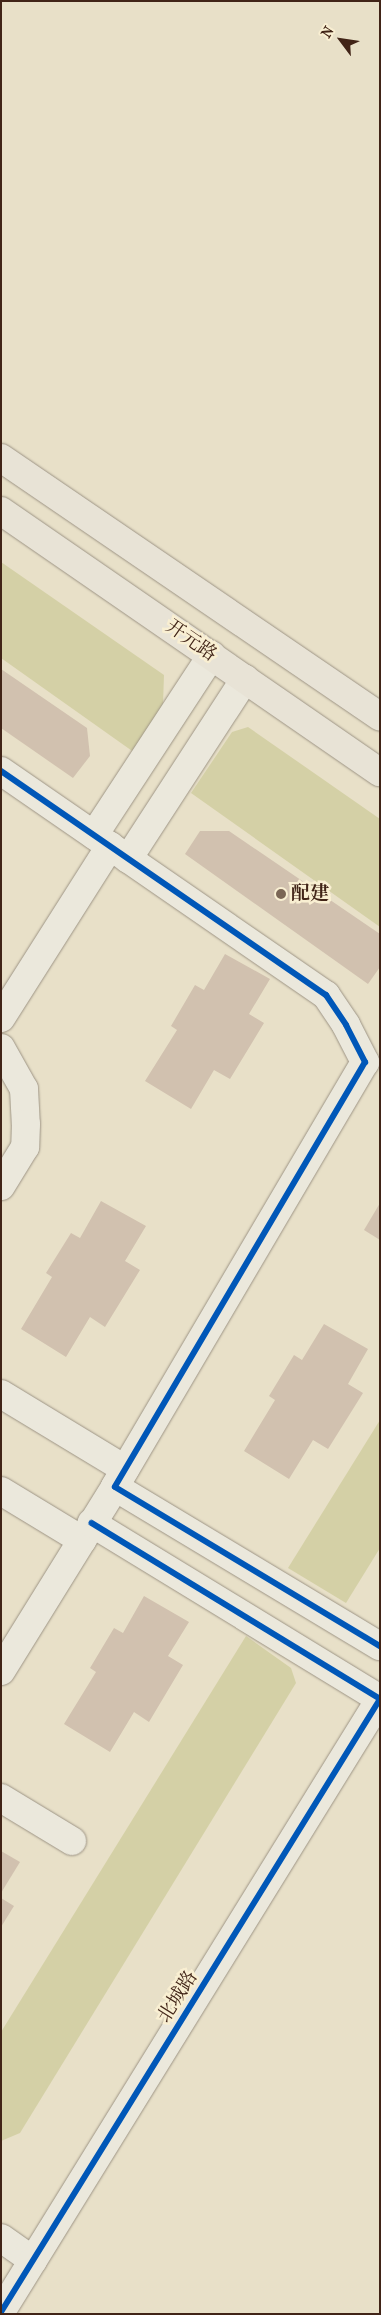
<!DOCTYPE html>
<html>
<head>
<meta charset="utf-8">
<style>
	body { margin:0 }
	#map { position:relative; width:381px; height:2315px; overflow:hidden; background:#e8e0c8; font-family:"IM FELL French Canon","Noto Serif SC",serif }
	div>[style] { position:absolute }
	.green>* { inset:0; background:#d4d0a6 }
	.building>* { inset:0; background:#d1c1af }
	.roads { filter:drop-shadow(0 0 1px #9d9485) drop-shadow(0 0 1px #9d9485) }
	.minor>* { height:28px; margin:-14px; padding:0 14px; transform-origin:14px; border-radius:14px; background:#ebe8dc }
	.major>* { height:28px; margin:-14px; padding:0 14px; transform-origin:14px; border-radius:14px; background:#e8e3d6 }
	.cycleway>* { height:6px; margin:-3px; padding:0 3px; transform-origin:3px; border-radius:3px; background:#0057b8 }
	.dots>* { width:14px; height:14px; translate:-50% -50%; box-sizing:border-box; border:2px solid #f9efd2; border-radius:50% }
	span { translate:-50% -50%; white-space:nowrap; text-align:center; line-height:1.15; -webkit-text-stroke:5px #f9efd2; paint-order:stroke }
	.street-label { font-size:19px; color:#412417 }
	.poi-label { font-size:19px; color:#412417; font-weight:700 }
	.left { translate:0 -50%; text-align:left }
	.frame { position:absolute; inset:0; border:2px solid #412417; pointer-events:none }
	.north { position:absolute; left:316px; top:15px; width:50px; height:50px; -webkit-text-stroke:4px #f9efd2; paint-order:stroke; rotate:301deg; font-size:14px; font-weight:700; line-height:20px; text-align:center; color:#412417 }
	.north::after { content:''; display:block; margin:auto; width:18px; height:22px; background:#412417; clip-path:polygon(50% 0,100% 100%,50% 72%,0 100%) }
</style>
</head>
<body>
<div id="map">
	<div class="green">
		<div style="clip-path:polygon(1px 562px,164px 675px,163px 704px,135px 753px,1px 658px)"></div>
		<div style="clip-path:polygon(248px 727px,380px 819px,380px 927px,191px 793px,232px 732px)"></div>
		<div style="clip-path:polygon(380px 1420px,380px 1548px,346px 1603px,288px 1568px)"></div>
		<div style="clip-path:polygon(246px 1636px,291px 1668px,296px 1683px,20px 2133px,1px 2141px,1px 2032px)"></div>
	</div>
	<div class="building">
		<div style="clip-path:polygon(1px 669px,87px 728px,90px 756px,73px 778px,1px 728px)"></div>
		<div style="clip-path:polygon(200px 831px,229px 831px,380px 934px,380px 967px,368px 984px,185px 854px)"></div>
		<div style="clip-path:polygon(225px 954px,270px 979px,249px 1014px,264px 1023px,230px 1079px,214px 1070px,191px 1109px,145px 1081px,177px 1030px,171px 1026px,195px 985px,204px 990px)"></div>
		<div style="clip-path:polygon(101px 1201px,146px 1226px,125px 1261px,140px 1270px,105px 1327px,90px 1317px,66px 1357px,21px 1329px,52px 1277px,46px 1273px,71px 1233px,80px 1238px)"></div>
		<div style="clip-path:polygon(380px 1203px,380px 1240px,364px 1230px)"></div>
		<div style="clip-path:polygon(324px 1324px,368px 1349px,348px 1384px,363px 1393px,328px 1449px,313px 1440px,289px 1479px,244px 1451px,275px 1400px,269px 1396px,294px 1355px,302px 1360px)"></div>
		<div style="clip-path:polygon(144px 1596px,189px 1622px,168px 1656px,183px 1665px,149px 1722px,134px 1712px,110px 1752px,64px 1724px,96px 1672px,90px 1668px,114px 1628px,123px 1633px)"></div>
		<div style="clip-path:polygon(1px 1851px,20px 1862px,1px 1893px)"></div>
		<div style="clip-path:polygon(1px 1898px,14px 1906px,1px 1927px)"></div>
	</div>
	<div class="roads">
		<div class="minor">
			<div style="left:1px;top:771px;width:395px;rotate:34.6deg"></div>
			<div style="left:326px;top:995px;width:36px;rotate:56deg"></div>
			<div style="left:346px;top:1025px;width:42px;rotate:62.8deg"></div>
			<div style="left:365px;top:1062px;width:493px;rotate:120.5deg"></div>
			<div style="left:115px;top:1487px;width:309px;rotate:31deg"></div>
			<div style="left:94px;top:835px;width:215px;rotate:-56.8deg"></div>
			<div style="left:128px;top:859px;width:215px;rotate:-57deg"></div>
			<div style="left:1px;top:1018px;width:204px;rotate:-57.6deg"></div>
			<div style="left:1px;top:1048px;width:47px;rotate:60.7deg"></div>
			<div style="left:24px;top:1089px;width:35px;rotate:87deg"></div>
			<div style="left:26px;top:1124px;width:23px;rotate:92deg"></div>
			<div style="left:25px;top:1147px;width:46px;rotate:121.6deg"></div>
			<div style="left:1px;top:1394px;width:145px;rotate:31.2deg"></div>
			<div style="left:1px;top:1491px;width:95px;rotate:31.2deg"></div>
			<div style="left:1px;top:1671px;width:216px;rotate:-58.2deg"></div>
			<div style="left:1px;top:1798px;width:83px;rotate:31.2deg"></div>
			<div style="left:1px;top:2238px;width:39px;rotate:35deg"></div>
			<div style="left:1px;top:2312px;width:721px;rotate:-58.27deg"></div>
			<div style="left:380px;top:1699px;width:338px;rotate:-148.6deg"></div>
		</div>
		<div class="major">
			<div style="left:1px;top:458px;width:459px;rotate:34.3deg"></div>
			<div style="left:1px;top:511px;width:460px;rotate:34.6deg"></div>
		</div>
	</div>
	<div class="cycleway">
		<div style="left:1px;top:771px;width:395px;rotate:34.6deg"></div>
		<div style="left:326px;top:995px;width:36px;rotate:56deg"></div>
		<div style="left:346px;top:1025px;width:42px;rotate:62.8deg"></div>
		<div style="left:365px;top:1062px;width:493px;rotate:120.5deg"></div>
		<div style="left:115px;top:1487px;width:309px;rotate:31deg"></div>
		<div style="left:1px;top:2312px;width:721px;rotate:-58.27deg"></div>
		<div style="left:380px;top:1699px;width:338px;rotate:-148.6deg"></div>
	</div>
	<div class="dots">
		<div style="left:281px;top:894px;background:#7b6655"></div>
	</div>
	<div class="street-label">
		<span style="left:191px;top:641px;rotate:35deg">开元路</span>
		<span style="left:178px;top:1997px;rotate:-58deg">北城路</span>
	</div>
	<div class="poi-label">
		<span class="left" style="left:291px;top:894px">配建</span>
	</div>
	<div class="frame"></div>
	<div class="north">N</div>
</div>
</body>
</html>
